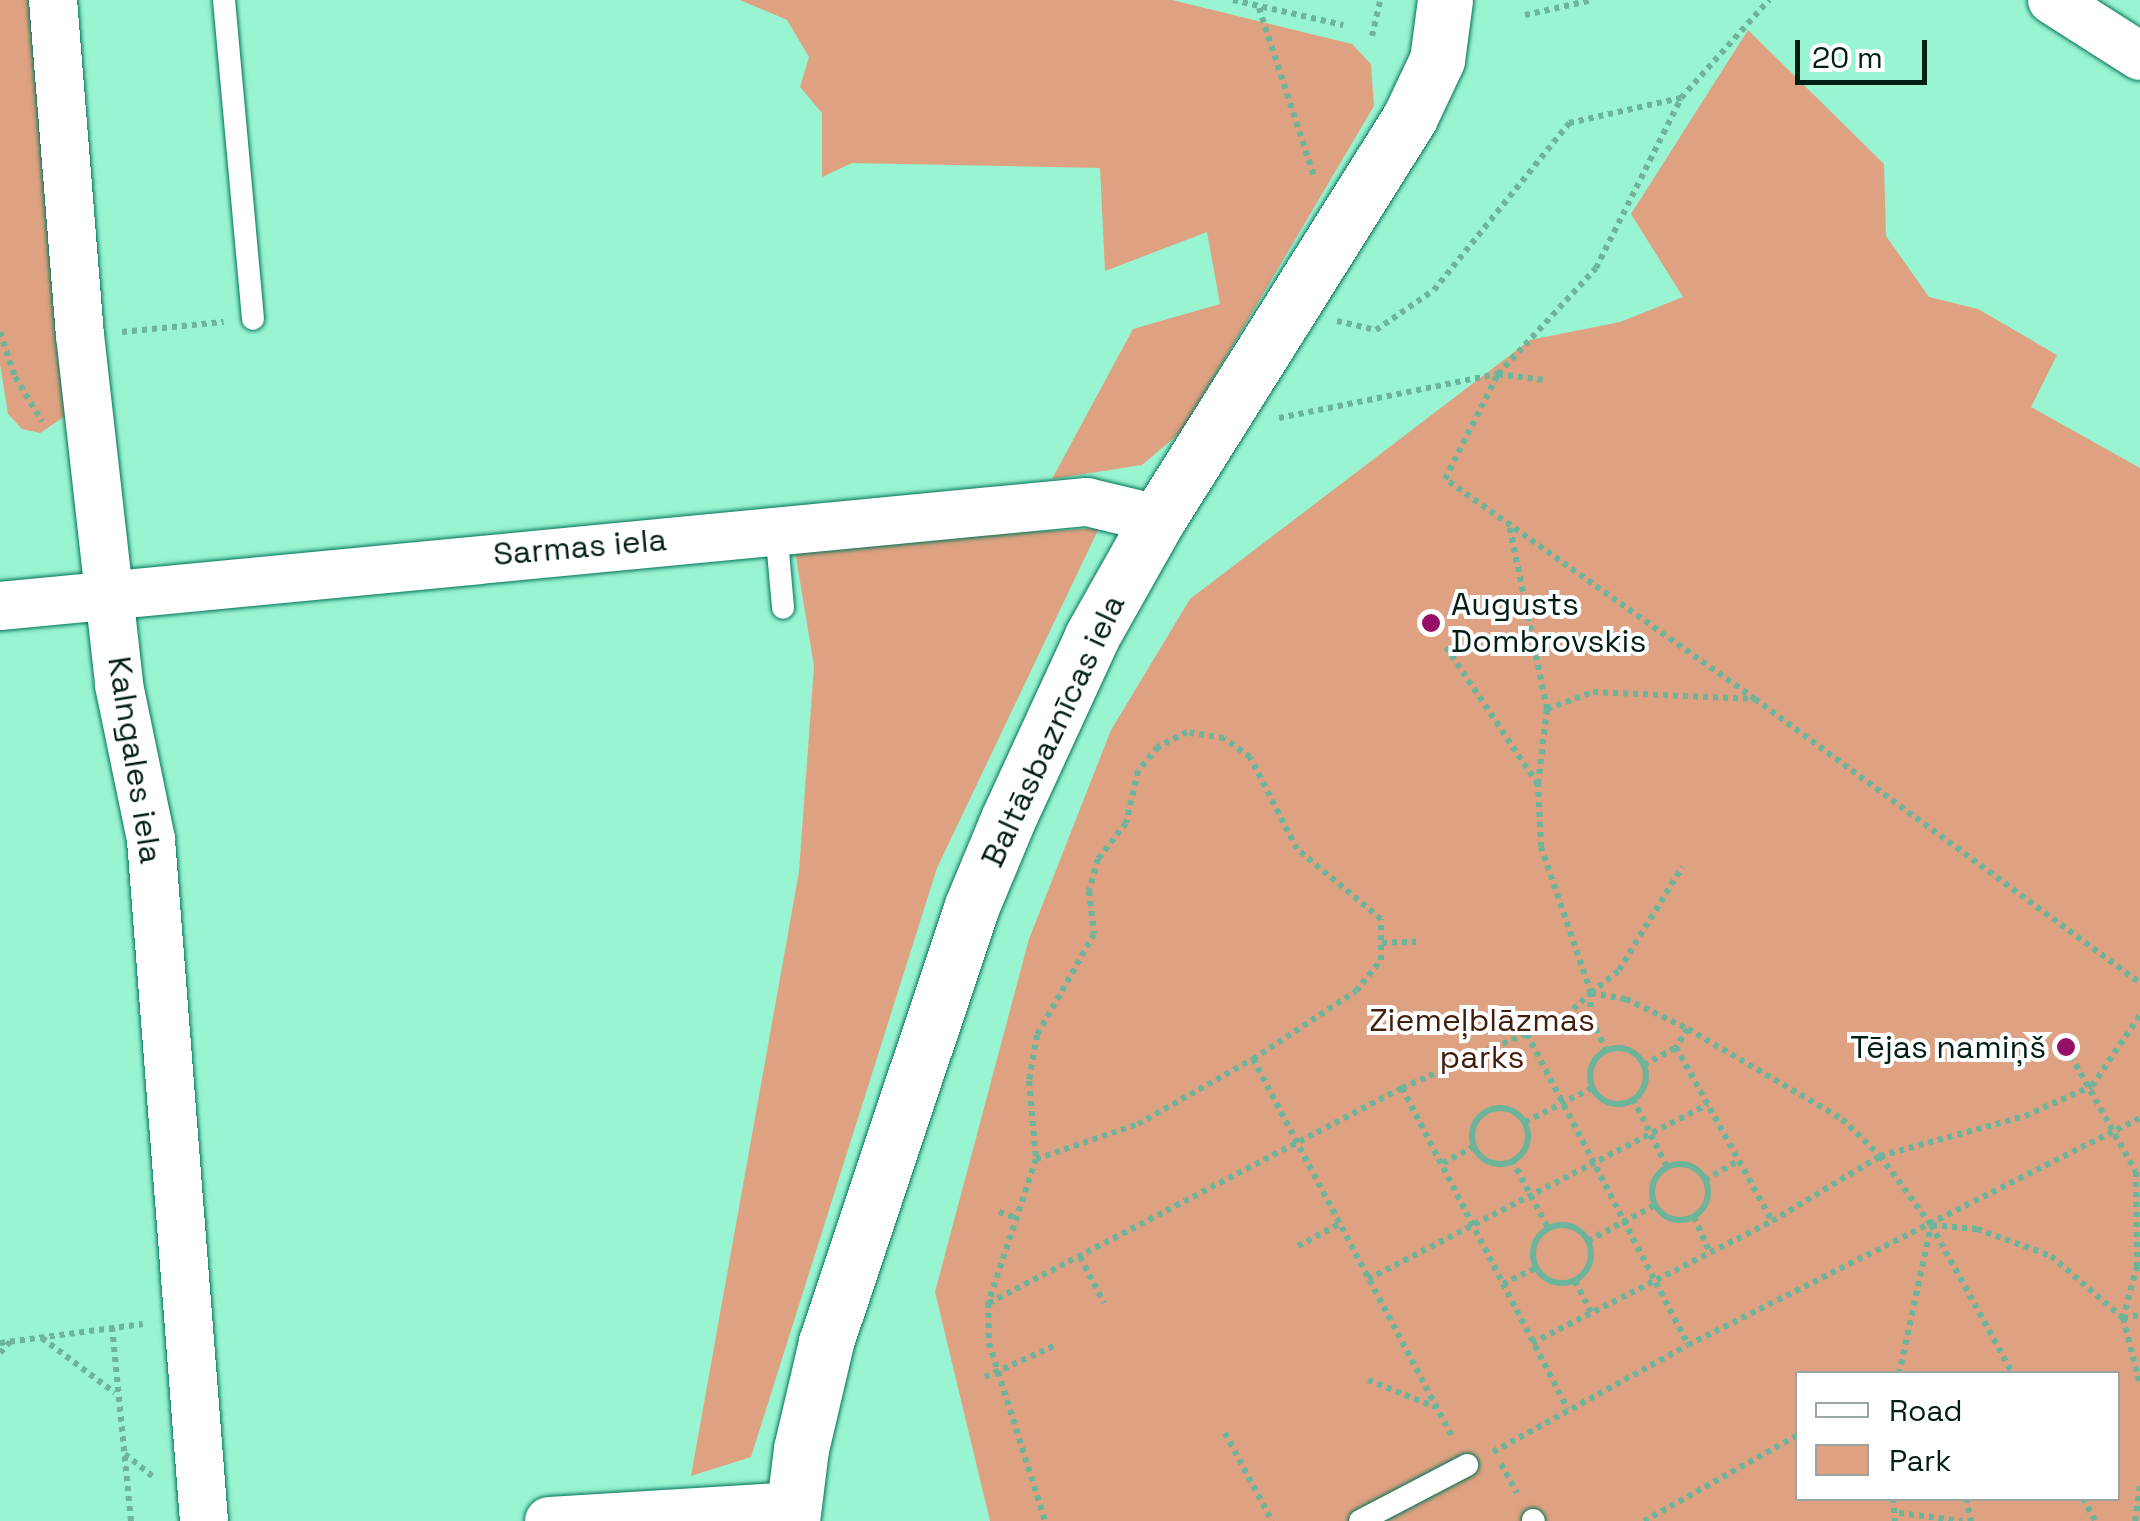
<!DOCTYPE html>
<html>
<head>
<meta charset="utf-8">
<style>
	body { margin:0 }
	#map { position:relative; width:2140px; height:1521px; overflow:hidden; background:#99f4d2; font-family:"Space Grotesk",sans-serif }
	div>[style] { position:absolute }
	.green>* { inset:0; background:#dea282 }
	.path>* { height:6px; margin-top:-3px; transform-origin:0; background:repeating-linear-gradient(90deg,#6cb49a 0 5px,transparent 0 10px) }
	.path>.ring { margin:-3px; padding:0; box-sizing:content-box; background:none; border:6px solid #6cb49a; border-radius:50% }
	.roads { filter:drop-shadow(0 0 2px #007357) drop-shadow(0 0 2px #007357) }
	.lane>* { height:22px; margin:-11px; padding:0 11px; transform-origin:11px; border-radius:11px; background:#fff }
	.street>* { height:48px; margin:-24px; padding:0 24px; transform-origin:24px; border-radius:24px; background:#fff }
	.secondary>* { height:55px; margin:-27.5px; padding:0 27.5px; transform-origin:27.5px; border-radius:27.5px; background:#fff }
	.dots>* { width:28px; height:28px; translate:-50% -50%; box-sizing:border-box; border:5px solid #fff; border-radius:50% }
	span { translate:-50% -50%; white-space:nowrap; text-align:center; line-height:1.15; -webkit-text-stroke:8px #fff; paint-order:stroke }
	.street-label { font-size:32px; color:#021f16 }
	.poi-label { font-size:32px; color:#021f16 }
	.left { translate:0 -50%; text-align:left }
	.right { translate:-100% -50%; text-align:right }
	.park-label { font-size:32px; color:#431f0b }
	.legend { position:absolute; left:1795px; top:1371px; width:325px; height:130px; box-sizing:border-box; background:#fff; border:2px solid #9aa5a2; margin:0; padding:12px 18px; list-style:none; font-size:30px; color:#021f16 }
	.legend li { display:flex; align-items:center; gap:20px; height:50px }
	.legend b { width:50px; border:2px solid #9aa5a2 }
	.scale { position:absolute; left:1795px; top:40px; width:132px; height:45px; box-sizing:border-box; border:5px solid #021f16; border-top:0; padding-left:12px; font-size:30px; line-height:35px; white-space:nowrap; color:#021f16; -webkit-text-stroke:8px #fff; paint-order:stroke }
</style>
</head>
<body>
<div id="map">
	<div class="green">
		<div style="clip-path:polygon(0 0,33px 0,66px 388px,64px 417px,40px 433px,22px 429px,8px 414px,0 364px)"></div>
		<div style="clip-path:polygon(740px 0,1172px 0,1352px 44px,1371px 64px,1374px 106px,1182px 431px,1142px 465px,1052px 479px,1133px 329px,1220px 304px,1207px 232px,1105px 271px,1100px 168px,852px 163px,822px 177px,822px 113px,800px 87px,809px 57px,787px 20px)"></div>
		<div style="clip-path:polygon(evenodd,1748px 30px,1884px 164px,1886px 236px,1929px 297px,1978px 309px,2057px 355px,2031px 407px,2140px 468px,2140px 1521px,990px 1521px,935px 1292px,1029px 939px,1111px 730px,1190px 599px,1530px 340px,1620px 322px,1683px 297px,1631px 214px,1748px 30px,1798px 1374px,2118px 1374px,2118px 1498px,1798px 1498px,1798px 1374px)"></div>
		<div style="clip-path:polygon(1099px 528px,937px 868px,751px 1457px,691px 1476px,799px 872px,814px 666px,794px 545px)"></div>
	</div>
	<div class="path">
		<div style="left:1233px;top:0;width:113px;rotate:12.8deg"></div>
		<div style="left:1259px;top:8px;width:177px;rotate:71.9deg"></div>
		<div style="left:1525px;top:15px;width:69px;rotate:-12.6deg"></div>
		<div style="left:1372px;top:36px;width:37px;rotate:-77deg"></div>
		<div style="left:1337px;top:321px;width:40px;rotate:13deg"></div>
		<div style="left:1376px;top:330px;width:70px;rotate:-34.6deg"></div>
		<div style="left:1434px;top:290px;width:215px;rotate:-51deg"></div>
		<div style="left:1569px;top:123px;width:115px;rotate:-12.6deg"></div>
		<div style="left:0;top:332px;width:47px;rotate:71.6deg"></div>
		<div style="left:15px;top:377px;width:52px;rotate:58.5deg"></div>
		<div style="left:122px;top:332px;width:102px;rotate:-5.6deg"></div>
		<div style="left:1279px;top:418px;width:223px;rotate:-11.4deg"></div>
		<div style="left:1498px;top:374px;width:45px;rotate:7.6deg"></div>
		<div style="left:1446px;top:647px;width:164px;rotate:56.2deg"></div>
		<div style="left:1755px;top:699px;width:380px;rotate:-144.6deg"></div>
		<div style="left:1445px;top:479px;width:118px;rotate:-63.2deg"></div>
		<div style="left:1498px;top:374px;width:144px;rotate:-47.2deg"></div>
		<div style="left:1596px;top:268px;width:190px;rotate:-63.4deg"></div>
		<div style="left:1681px;top:98px;width:132px;rotate:-48.1deg"></div>
		<div style="left:1547px;top:709px;width:49px;rotate:-20.3deg"></div>
		<div style="left:1593px;top:692px;width:162px;rotate:2.5deg"></div>
		<div style="left:1755px;top:699px;width:478px;rotate:36.4deg"></div>
		<div style="left:1382px;top:943px;width:34px;rotate:-2deg"></div>
		<div style="left:1591px;top:993px;width:36px;rotate:10deg"></div>
		<div style="left:1626px;top:999px;width:69px;rotate:25.8deg"></div>
		<div style="left:1688px;top:1029px;width:178px;rotate:30.3deg"></div>
		<div style="left:1842px;top:1119px;width:53px;rotate:44.2deg"></div>
		<div style="left:1880px;top:1156px;width:86px;rotate:53.5deg"></div>
		<div style="left:1931px;top:1225px;width:170px;rotate:61.2deg"></div>
		<div style="left:1688px;top:1029px;width:22px;rotate:124deg"></div>
		<div style="left:1676px;top:1047px;width:199px;rotate:61.1deg"></div>
		<div style="left:1527px;top:1034px;width:350px;rotate:62.6deg"></div>
		<div style="left:2066px;top:1047px;width:143px;rotate:60.8deg"></div>
		<div style="left:2136px;top:1172px;width:94px;rotate:89.4deg"></div>
		<div style="left:2137px;top:1266px;width:54px;rotate:105.1deg"></div>
		<div style="left:2123px;top:1318px;width:68px;rotate:75.6deg"></div>
		<div class="ring" style="left:1590px;top:1048px;width:50px;height:50px"></div>
		<div style="left:1607px;top:1051px;width:38px;rotate:-117deg"></div>
		<div style="left:1590px;top:1017px;width:24px;rotate:-88deg"></div>
		<div style="left:1591px;top:993px;width:36px;rotate:-39deg"></div>
		<div style="left:1619px;top:970px;width:121px;rotate:-58.5deg"></div>
		<div style="left:1253px;top:1059px;width:429px;rotate:62.2deg"></div>
		<div style="left:1644px;top:1065px;width:37px;rotate:-29deg"></div>
		<div style="left:1402px;top:1088px;width:361px;rotate:62.7deg"></div>
		<div style="left:1633px;top:1099px;width:76px;rotate:63.4deg"></div>
		<div class="ring" style="left:1472px;top:1108px;width:50px;height:50px"></div>
		<div style="left:1525px;top:1122px;width:75px;rotate:-26.9deg"></div>
		<div style="left:1036px;top:1159px;width:108px;rotate:-18.9deg"></div>
		<div style="left:1138px;top:1124px;width:132px;rotate:-29.5deg"></div>
		<div style="left:1253px;top:1059px;width:123px;rotate:-33.4deg"></div>
		<div style="left:1356px;top:991px;width:40px;rotate:-51deg"></div>
		<div style="left:1381px;top:960px;width:41px;rotate:-90deg"></div>
		<div style="left:1381px;top:919px;width:109px;rotate:-140.2deg"></div>
		<div style="left:1297px;top:849px;width:103px;rotate:-117.1deg"></div>
		<div style="left:1250px;top:757px;width:32px;rotate:-144deg"></div>
		<div style="left:1224px;top:738px;width:37px;rotate:-171deg"></div>
		<div style="left:1187px;top:732px;width:33px;rotate:153deg"></div>
		<div style="left:1158px;top:747px;width:31px;rotate:130deg"></div>
		<div style="left:1138px;top:771px;width:53px;rotate:103deg"></div>
		<div style="left:1126px;top:823px;width:46px;rotate:127.9deg"></div>
		<div style="left:1098px;top:859px;width:33px;rotate:106deg"></div>
		<div style="left:1089px;top:891px;width:43px;rotate:83.4deg"></div>
		<div style="left:1094px;top:934px;width:116px;rotate:119.4deg"></div>
		<div style="left:1037px;top:1035px;width:47px;rotate:99.9deg"></div>
		<div style="left:1029px;top:1081px;width:78px;rotate:84.9deg"></div>
		<div style="left:1036px;top:1159px;width:152px;rotate:108.4deg"></div>
		<div style="left:988px;top:1303px;width:40px;rotate:88.6deg"></div>
		<div style="left:989px;top:1343px;width:187px;rotate:72.5deg"></div>
		<div style="left:1512px;top:1160px;width:77px;rotate:62.1deg"></div>
		<div style="left:1443px;top:1163px;width:34px;rotate:-28deg"></div>
		<div class="ring" style="left:1652px;top:1164px;width:50px;height:50px"></div>
		<div style="left:1705px;top:1180px;width:38px;rotate:-30deg"></div>
		<div style="left:999px;top:1212px;width:18px;rotate:19deg"></div>
		<div style="left:1694px;top:1217px;width:39px;rotate:66deg"></div>
		<div class="ring" style="left:1533px;top:1225px;width:52px;height:52px"></div>
		<div style="left:1932px;top:1225px;width:45px;rotate:5.1deg"></div>
		<div style="left:1977px;top:1229px;width:79px;rotate:20deg"></div>
		<div style="left:2051px;top:1256px;width:95px;rotate:40.7deg"></div>
		<div style="left:2123px;top:1318px;width:17px;rotate:-10deg"></div>
		<div style="left:1588px;top:1241px;width:76px;rotate:-28.2deg"></div>
		<div style="left:1298px;top:1246px;width:49px;rotate:-28.1deg"></div>
		<div style="left:1080px;top:1257px;width:52px;rotate:62.4deg"></div>
		<div style="left:1368px;top:1279px;width:382px;rotate:-27.2deg"></div>
		<div style="left:1575px;top:1281px;width:38px;rotate:63deg"></div>
		<div style="left:1503px;top:1284px;width:37px;rotate:-26deg"></div>
		<div style="left:989px;top:1303px;width:466px;rotate:-27.5deg"></div>
		<div style="left:1402px;top:1088px;width:179px;rotate:-23.7deg"></div>
		<div style="left:1566px;top:1016px;width:34px;rotate:-43deg"></div>
		<div style="left:1591px;top:993px;width:154px;rotate:-108.9deg"></div>
		<div style="left:1541px;top:847px;width:63px;rotate:-92.7deg"></div>
		<div style="left:1538px;top:784px;width:76px;rotate:-83.2deg"></div>
		<div style="left:1547px;top:709px;width:185px;rotate:-101.6deg"></div>
		<div style="left:112px;top:1327px;width:195px;rotate:84.4deg"></div>
		<div style="left:42px;top:1338px;width:91px;rotate:37deg"></div>
		<div style="left:0;top:1343px;width:144px;rotate:-7.6deg"></div>
		<div style="left:1532px;top:1343px;width:269px;rotate:-26.9deg"></div>
		<div style="left:1772px;top:1221px;width:126px;rotate:-31deg"></div>
		<div style="left:1880px;top:1156px;width:150px;rotate:-15.4deg"></div>
		<div style="left:2025px;top:1116px;width:73px;rotate:-24.1deg"></div>
		<div style="left:2092px;top:1086px;width:86px;rotate:-55.9deg"></div>
		<div style="left:0;top:1353px;width:15px;rotate:-48deg"></div>
		<div style="left:1899px;top:1374px;width:151px;rotate:-77.8deg"></div>
		<div style="left:985px;top:1377px;width:78px;rotate:-24.3deg"></div>
		<div style="left:1368px;top:1380px;width:72px;rotate:21.9deg"></div>
		<div style="left:1225px;top:1433px;width:100px;rotate:61.9deg"></div>
		<div style="left:1493px;top:1452px;width:222px;rotate:-28.8deg"></div>
		<div style="left:1688px;top:1345px;width:506px;rotate:-26.67deg"></div>
		<div style="left:125px;top:1454px;width:38px;rotate:39deg"></div>
		<div style="left:1501px;top:1464px;width:33px;rotate:61deg"></div>
		<div style="left:1893px;top:1498px;width:23px;rotate:85deg"></div>
		<div style="left:1966px;top:1498px;width:24px;rotate:78deg"></div>
		<div style="left:2083px;top:1498px;width:26px;rotate:62deg"></div>
		<div style="left:1899px;top:1513px;width:64px;rotate:7.1deg"></div>
		<div style="left:1644px;top:1521px;width:176px;rotate:-29.2deg"></div>
		<div style="left:2135px;top:1521px;width:36px;rotate:-82deg"></div>
	</div>
	<div class="roads">
		<div class="lane">
			<div style="left:224px;top:0;width:320px;rotate:84.8deg"></div>
			<div style="left:776px;top:529px;width:79px;rotate:84.9deg"></div>
			<div style="left:1533px;top:1520px;width:1px;rotate:45deg"></div>
			<div style="left:1360px;top:1521px;width:121px;rotate:-27.6deg"></div>
		</div>
		<div class="street">
			<div style="left:53px;top:0;width:336px;rotate:85.4deg"></div>
			<div style="left:80px;top:335px;width:352px;rotate:83.6deg"></div>
			<div style="left:119px;top:685px;width:158px;rotate:78.3deg"></div>
			<div style="left:151px;top:840px;width:683px;rotate:85.55deg"></div>
			<div style="left:2052px;top:0;width:104px;rotate:32.5deg"></div>
			<div style="left:0;top:606px;width:1092px;rotate:-5.47deg"></div>
			<div style="left:1087px;top:502px;width:73px;rotate:13.5deg"></div>
			<div style="left:549px;top:1521px;width:244px;rotate:-3.5deg"></div>
		</div>
		<div class="secondary">
			<div style="left:792px;top:1521px;width:73px;rotate:-82.9deg"></div>
			<div style="left:801px;top:1449px;width:110px;rotate:-76.8deg"></div>
			<div style="left:826px;top:1342px;width:458px;rotate:-71.5deg"></div>
			<div style="left:971px;top:908px;width:96px;rotate:-67.4deg"></div>
			<div style="left:1008px;top:819px;width:201px;rotate:-65.3deg"></div>
			<div style="left:1092px;top:636px;width:134px;rotate:-60.6deg"></div>
			<div style="left:1158px;top:519px;width:474px;rotate:-57.9deg"></div>
			<div style="left:1410px;top:117px;width:63px;rotate:-64.7deg"></div>
			<div style="left:1437px;top:60px;width:61px;rotate:-82.4deg"></div>
		</div>
	</div>
	<div class="dots">
		<div style="left:1431px;top:623px;background:#960f66"></div>
		<div style="left:2066px;top:1047px;background:#960f66"></div>
	</div>
	<div class="street-label">
		<span style="left:580px;top:547px;rotate:-5deg">Sarmas iela</span>
		<span style="left:1053px;top:731px;rotate:-65deg">Baltāsbaznīcas iela</span>
		<span style="left:135px;top:760px;rotate:81deg">Kalngales iela</span>
	</div>
	<div class="poi-label">
		<span class="left" style="left:1451px;top:623px">Augusts<br>Dombrovskis</span>
		<span class="right" style="left:2046px;top:1047px">Tējas namiņš</span>
	</div>
	<div class="park-label">
		<span style="left:1482px;top:1039px">Ziemeļblāzmas<br>parks</span>
	</div>
	<ul class="legend">
	<li><b style="height:12px;background:#fff"></b>Road</li>
	<li><b style="height:28px;background:#dea282"></b>Park</li>
	</ul>
	<div class="scale">20 m</div>
</div>
</body>
</html>
